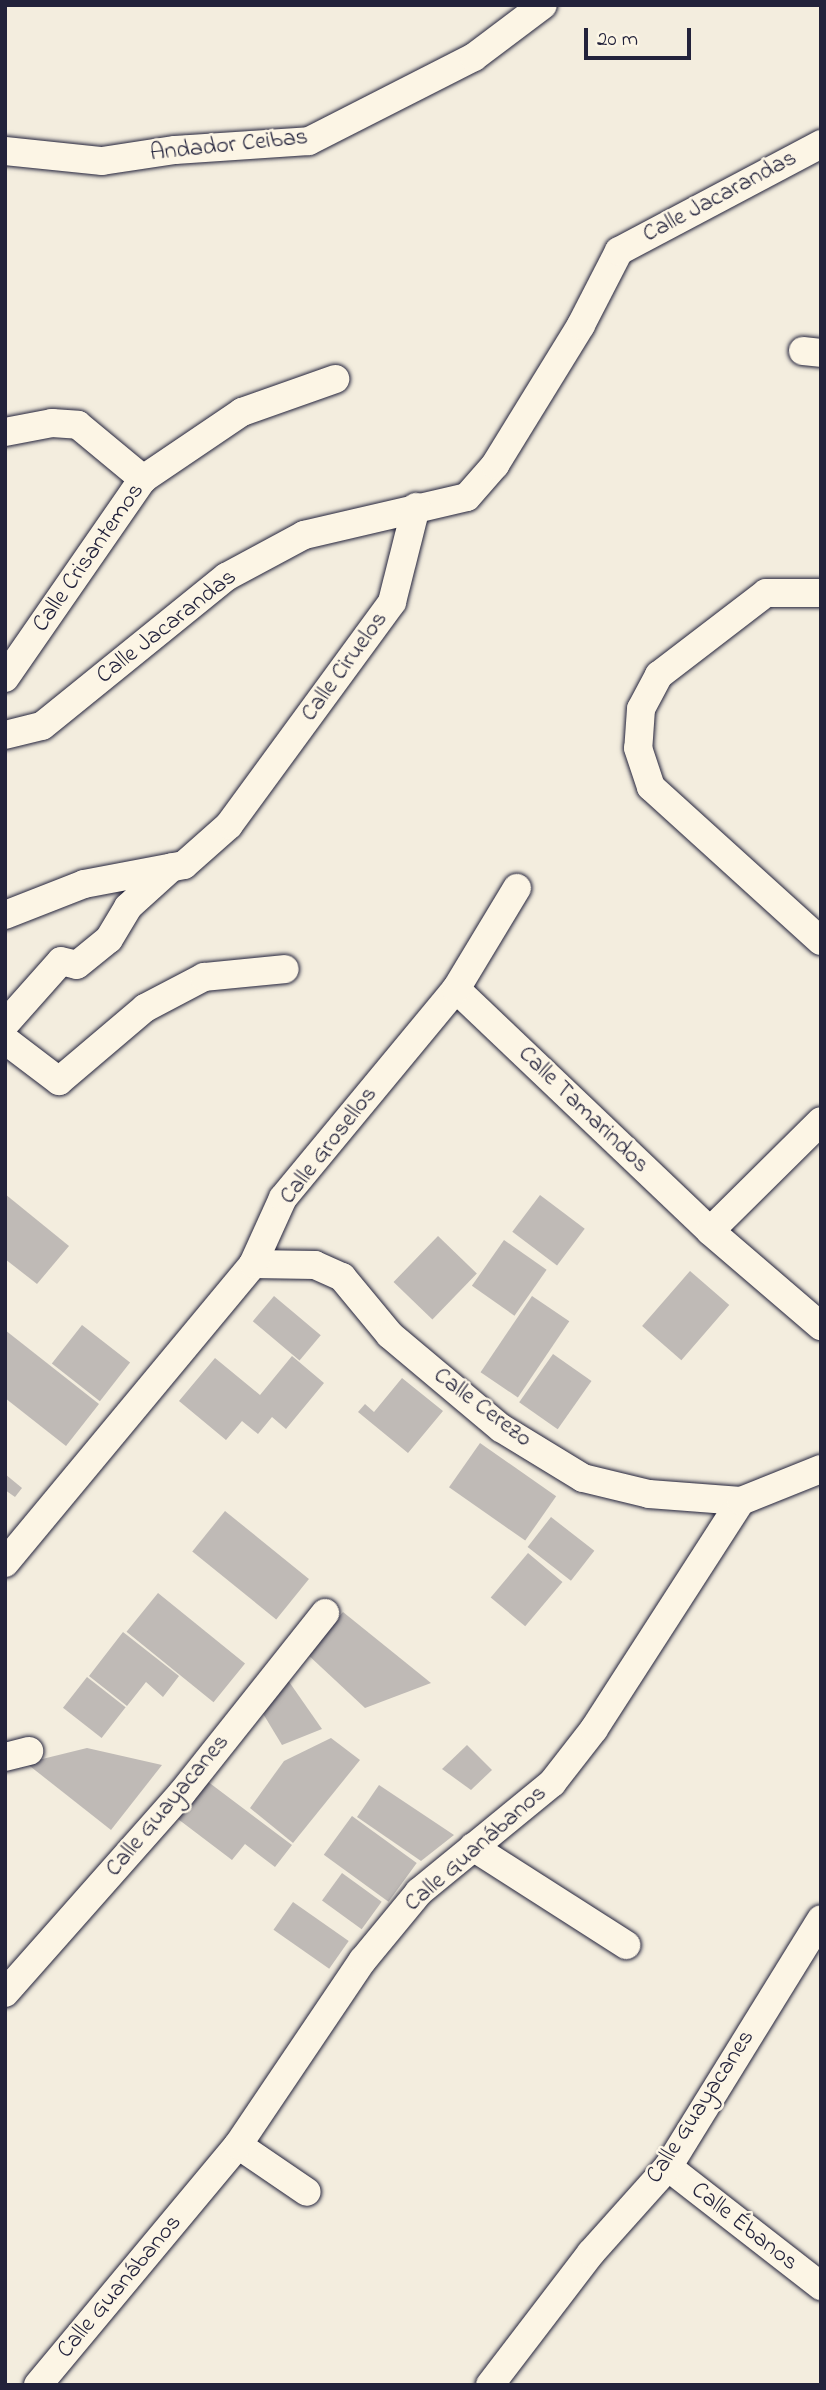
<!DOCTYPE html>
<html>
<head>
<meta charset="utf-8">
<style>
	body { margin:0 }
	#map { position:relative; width:826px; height:2390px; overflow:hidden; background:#f3edde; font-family:"Indie Flower",sans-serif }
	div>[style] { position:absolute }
	.building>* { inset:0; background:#bfbab6; transform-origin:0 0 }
	.roads { filter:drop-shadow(0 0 2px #22223b) drop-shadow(0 0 2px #22223b) }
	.minor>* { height:28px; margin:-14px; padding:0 14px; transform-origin:14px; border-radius:14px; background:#fcf5e5 }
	span { translate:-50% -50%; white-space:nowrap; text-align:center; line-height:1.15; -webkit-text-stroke:5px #fcf5e5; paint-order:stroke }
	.street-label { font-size:24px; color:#22223b }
	.frame { position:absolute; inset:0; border:7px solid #22223b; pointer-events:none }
	.scale { position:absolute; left:584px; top:28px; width:107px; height:32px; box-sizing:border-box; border:4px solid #22223b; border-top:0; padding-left:9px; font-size:21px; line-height:24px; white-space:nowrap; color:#22223b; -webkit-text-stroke:5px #fcf5e5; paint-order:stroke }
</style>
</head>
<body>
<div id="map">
	<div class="building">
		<div style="clip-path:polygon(5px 1194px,69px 1246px,37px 1284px,5px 1259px)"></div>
		<div style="left:540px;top:1195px;width:56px;height:46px;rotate:37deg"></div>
		<div style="left:438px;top:1236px;width:54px;height:64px;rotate:44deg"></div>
		<div style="left:504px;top:1240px;width:52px;height:56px;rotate:35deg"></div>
		<div style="left:690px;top:1271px;width:52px;height:73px;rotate:41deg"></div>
		<div style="left:274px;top:1296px;width:61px;height:33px;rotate:40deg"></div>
		<div style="left:532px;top:1296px;width:45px;height:92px;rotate:34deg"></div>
		<div style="left:82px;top:1325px;width:61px;height:49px;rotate:38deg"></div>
		<div style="clip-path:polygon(5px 1330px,99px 1404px,66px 1446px,5px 1398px)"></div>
		<div style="left:553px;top:1354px;width:47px;height:59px;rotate:35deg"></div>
		<div style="clip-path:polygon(292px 1356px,324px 1383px,286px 1429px,272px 1417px,258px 1434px,242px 1421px,226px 1440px,179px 1401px,215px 1358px,260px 1395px)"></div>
		<div style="clip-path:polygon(402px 1378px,443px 1411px,408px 1453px,358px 1412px,365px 1404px,374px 1412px)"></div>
		<div style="left:480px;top:1443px;width:93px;height:54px;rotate:35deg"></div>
		<div style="clip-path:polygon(5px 1474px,22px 1488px,15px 1497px,5px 1490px)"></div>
		<div style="left:225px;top:1511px;width:108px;height:52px;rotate:39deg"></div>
		<div style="left:551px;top:1517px;width:55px;height:38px;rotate:38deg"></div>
		<div style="left:528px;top:1553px;width:45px;height:58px;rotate:40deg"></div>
		<div style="left:158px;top:1593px;width:112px;height:50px;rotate:39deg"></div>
		<div style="clip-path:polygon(343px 1612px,431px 1683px,365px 1708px,306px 1653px)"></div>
		<div style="clip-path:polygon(123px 1632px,179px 1676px,163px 1697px,146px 1682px,127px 1706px,89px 1676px)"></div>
		<div style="clip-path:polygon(285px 1676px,322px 1729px,282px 1745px,259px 1707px)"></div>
		<div style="left:87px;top:1677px;width:49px;height:39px;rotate:38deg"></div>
		<div style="clip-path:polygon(331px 1738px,360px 1760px,293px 1843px,250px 1808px,284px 1761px)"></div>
		<div style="clip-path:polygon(467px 1745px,492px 1770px,471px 1790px,442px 1769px)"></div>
		<div style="clip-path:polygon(87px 1748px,162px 1765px,111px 1830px,26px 1763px)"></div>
		<div style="clip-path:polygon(203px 1778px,292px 1845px,275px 1867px,245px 1844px,232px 1860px,174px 1816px)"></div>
		<div style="clip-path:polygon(379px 1785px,454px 1835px,421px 1861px,357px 1817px)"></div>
		<div style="left:352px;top:1816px;width:80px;height:48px;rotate:36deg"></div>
		<div style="left:342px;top:1873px;width:49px;height:34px;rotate:36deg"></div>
		<div style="left:293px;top:1902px;width:68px;height:34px;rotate:35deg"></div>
	</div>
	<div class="roads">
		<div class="minor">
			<div style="left:5px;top:151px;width:98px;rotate:5.9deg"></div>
			<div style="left:102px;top:161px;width:74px;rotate:-8.6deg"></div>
			<div style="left:175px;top:150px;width:134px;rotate:-3.8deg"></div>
			<div style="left:309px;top:141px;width:185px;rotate:-27deg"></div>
			<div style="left:474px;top:57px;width:86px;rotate:-37deg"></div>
			<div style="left:803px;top:351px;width:18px;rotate:6deg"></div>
			<div style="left:5px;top:432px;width:48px;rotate:-10.8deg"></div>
			<div style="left:52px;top:423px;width:26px;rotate:4deg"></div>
			<div style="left:78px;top:425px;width:85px;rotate:39.7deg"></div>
			<div style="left:821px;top:593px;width:55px;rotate:180deg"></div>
			<div style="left:766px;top:593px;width:135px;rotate:142.5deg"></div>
			<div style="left:659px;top:675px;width:38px;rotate:118deg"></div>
			<div style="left:641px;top:709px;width:39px;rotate:94deg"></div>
			<div style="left:638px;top:748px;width:41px;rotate:71.6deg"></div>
			<div style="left:651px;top:787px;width:229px;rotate:42.2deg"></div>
			<div style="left:5px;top:678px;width:242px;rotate:-55.3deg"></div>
			<div style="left:143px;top:479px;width:120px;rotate:-34.1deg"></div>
			<div style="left:242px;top:412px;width:99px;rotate:-19.5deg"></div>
			<div style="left:5px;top:735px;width:38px;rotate:-14deg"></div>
			<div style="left:42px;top:726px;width:237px;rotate:-39deg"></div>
			<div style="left:226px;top:577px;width:89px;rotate:-28.3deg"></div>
			<div style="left:304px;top:535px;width:167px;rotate:-13.1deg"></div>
			<div style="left:467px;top:497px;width:43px;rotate:-48.8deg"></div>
			<div style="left:495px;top:465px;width:164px;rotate:-58.4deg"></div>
			<div style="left:581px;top:325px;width:83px;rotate:-62.8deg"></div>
			<div style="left:619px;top:251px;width:229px;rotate:-27.9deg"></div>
			<div style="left:5px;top:915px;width:85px;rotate:-21.4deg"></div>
			<div style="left:84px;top:884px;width:102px;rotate:-10.8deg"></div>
			<div style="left:184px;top:865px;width:60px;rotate:-41.6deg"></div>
			<div style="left:229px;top:825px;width:276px;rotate:-53.8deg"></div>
			<div style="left:392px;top:602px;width:98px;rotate:-75.8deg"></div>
			<div style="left:456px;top:989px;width:351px;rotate:43.6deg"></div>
			<div style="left:710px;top:1231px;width:146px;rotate:40.6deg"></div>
			<div style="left:5px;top:1024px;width:84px;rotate:-48.4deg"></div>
			<div style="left:61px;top:961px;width:16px;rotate:14deg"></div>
			<div style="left:77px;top:965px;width:41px;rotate:-39.1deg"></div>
			<div style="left:109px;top:939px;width:37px;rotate:-59deg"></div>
			<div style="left:128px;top:907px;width:59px;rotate:-42.3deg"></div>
			<div style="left:5px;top:1040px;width:68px;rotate:37.2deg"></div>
			<div style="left:59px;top:1081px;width:113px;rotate:-40.3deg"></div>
			<div style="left:145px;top:1008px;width:67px;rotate:-27.7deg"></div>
			<div style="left:204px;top:977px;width:81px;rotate:-5.6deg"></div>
			<div style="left:710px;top:1231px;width:156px;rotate:-44.7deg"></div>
			<div style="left:253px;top:1264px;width:62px;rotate:0.9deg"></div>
			<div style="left:315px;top:1265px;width:30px;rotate:24deg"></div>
			<div style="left:342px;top:1277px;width:75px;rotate:50.4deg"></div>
			<div style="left:390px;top:1335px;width:145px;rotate:40deg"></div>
			<div style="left:501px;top:1428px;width:96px;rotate:31.4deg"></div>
			<div style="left:583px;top:1478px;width:68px;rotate:13.6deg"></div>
			<div style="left:649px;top:1494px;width:92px;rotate:4.4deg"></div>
			<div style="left:5px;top:1563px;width:388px;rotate:-50.3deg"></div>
			<div style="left:253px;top:1264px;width:72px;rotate:-65.6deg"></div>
			<div style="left:283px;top:1198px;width:271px;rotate:-50.4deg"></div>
			<div style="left:456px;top:989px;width:118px;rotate:-58.9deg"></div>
			<div style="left:5px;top:1757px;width:25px;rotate:-14deg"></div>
			<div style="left:473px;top:1847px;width:182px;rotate:32.6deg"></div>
			<div style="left:5px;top:1993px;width:267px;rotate:-48.5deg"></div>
			<div style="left:182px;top:1793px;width:230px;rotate:-51.5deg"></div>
			<div style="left:238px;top:2145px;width:83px;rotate:34.3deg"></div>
			<div style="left:668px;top:2167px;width:194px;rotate:37.9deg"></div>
			<div style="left:38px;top:2385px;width:312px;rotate:-50.2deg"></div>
			<div style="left:238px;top:2145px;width:223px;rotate:-56deg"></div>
			<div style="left:363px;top:1960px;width:88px;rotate:-50.5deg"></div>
			<div style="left:419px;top:1892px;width:172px;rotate:-39.3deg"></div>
			<div style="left:552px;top:1783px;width:68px;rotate:-52.1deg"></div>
			<div style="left:594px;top:1729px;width:271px;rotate:-57.2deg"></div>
			<div style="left:741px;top:1501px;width:86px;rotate:-21.8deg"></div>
			<div style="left:490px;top:2385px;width:166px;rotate:-52.6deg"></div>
			<div style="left:591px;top:2253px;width:115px;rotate:-48.2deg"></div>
			<div style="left:668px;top:2167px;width:291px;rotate:-58.3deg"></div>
		</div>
	</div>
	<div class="street-label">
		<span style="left:229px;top:146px;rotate:-6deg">Andador Ceibas</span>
		<span style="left:720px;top:197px;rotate:-28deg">Calle Jacarandas</span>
		<span style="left:89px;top:558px;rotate:-55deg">Calle Crisantemos</span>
		<span style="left:167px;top:627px;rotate:-38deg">Calle Jacarandas</span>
		<span style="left:345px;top:667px;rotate:-54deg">Calle Ciruelos</span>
		<span style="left:583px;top:1110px;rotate:44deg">Calle Tamarindos</span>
		<span style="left:329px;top:1146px;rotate:-52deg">Calle Grosellos</span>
		<span style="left:482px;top:1408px;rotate:37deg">Calle Cerezo</span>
		<span style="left:168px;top:1806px;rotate:-50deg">Calle Guayacanes</span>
		<span style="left:476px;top:1849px;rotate:-41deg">Calle Guanábanos</span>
		<span style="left:701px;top:2107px;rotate:-57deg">Calle Guayacanes</span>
		<span style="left:744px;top:2227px;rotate:38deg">Calle Ébanos</span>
		<span style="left:120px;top:2287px;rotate:-50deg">Calle Guanábanos</span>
	</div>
	<div class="frame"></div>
	<div class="scale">20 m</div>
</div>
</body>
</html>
